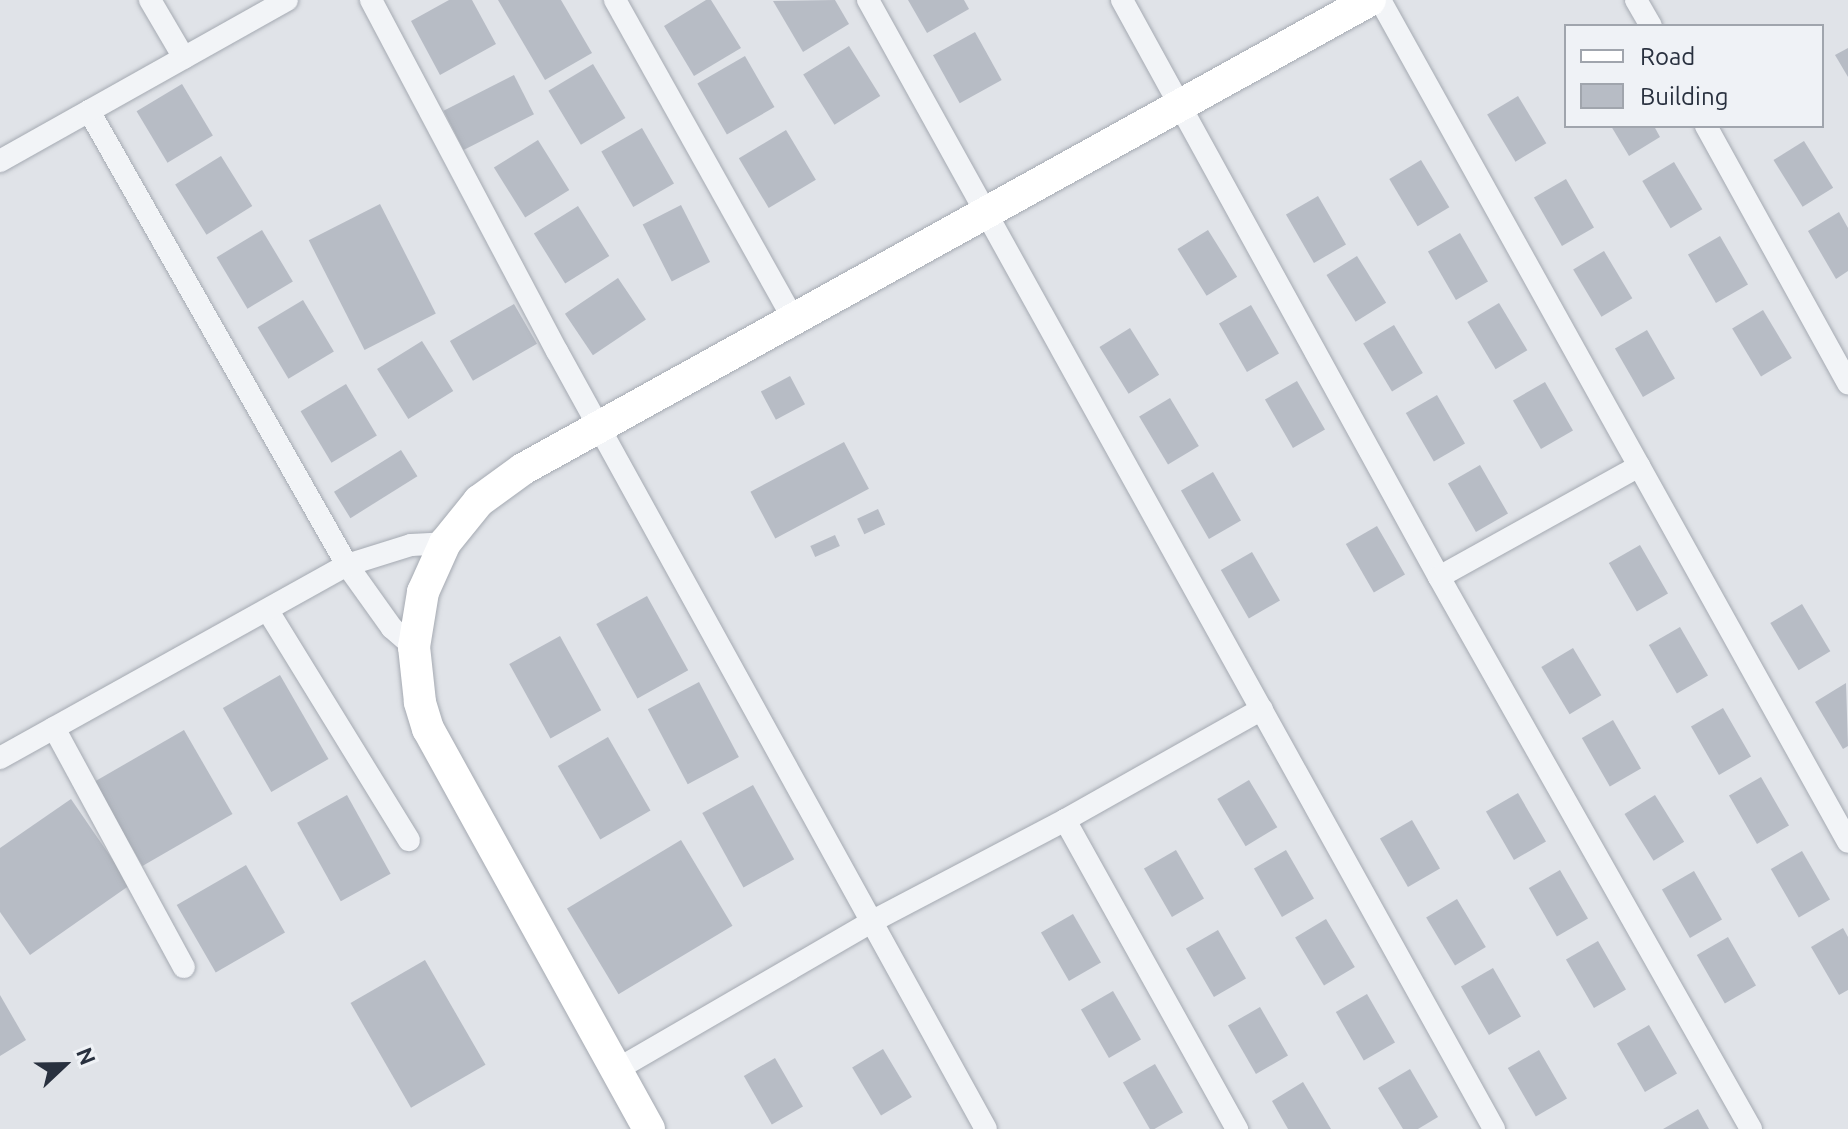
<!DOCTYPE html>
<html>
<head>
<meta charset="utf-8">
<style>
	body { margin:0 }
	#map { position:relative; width:1848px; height:1129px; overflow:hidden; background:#e0e3e8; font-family:Ubuntu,sans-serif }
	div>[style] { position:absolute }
	.building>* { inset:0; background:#b7bcc5; transform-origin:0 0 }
	.roads { filter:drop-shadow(0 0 2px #a5aab2) drop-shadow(0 0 2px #a5aab2) }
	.street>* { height:22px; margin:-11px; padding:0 11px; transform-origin:11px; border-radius:11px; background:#f2f4f7 }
	.secondary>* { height:32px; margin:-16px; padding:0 16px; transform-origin:16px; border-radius:16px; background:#fff }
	span { translate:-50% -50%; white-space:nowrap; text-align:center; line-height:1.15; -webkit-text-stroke:7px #eff2f6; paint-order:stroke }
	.legend { position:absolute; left:1564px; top:24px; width:260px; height:104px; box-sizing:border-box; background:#eff2f6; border:2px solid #a0a5ad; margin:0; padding:10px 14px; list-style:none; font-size:24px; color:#29313f }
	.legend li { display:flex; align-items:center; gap:16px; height:40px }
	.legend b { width:40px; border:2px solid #a0a5ad }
	.north { position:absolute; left:24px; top:1025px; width:80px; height:80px; -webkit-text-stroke:6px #eff2f6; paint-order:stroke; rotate:68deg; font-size:22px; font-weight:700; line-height:32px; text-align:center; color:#29313f }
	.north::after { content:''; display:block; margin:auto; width:28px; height:36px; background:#29313f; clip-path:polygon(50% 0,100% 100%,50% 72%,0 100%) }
</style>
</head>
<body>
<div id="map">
	<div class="building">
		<div style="clip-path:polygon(449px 0,472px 0,496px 44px,440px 75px,411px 21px)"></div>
		<div style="clip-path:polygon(498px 0,561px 0,592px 53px,545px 80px)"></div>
		<div style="clip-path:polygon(706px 0,711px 0,741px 48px,694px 76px,664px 26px)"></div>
		<div style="clip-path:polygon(835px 0,849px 24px,803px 52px,773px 1px)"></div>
		<div style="clip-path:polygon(908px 0,964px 0,969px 9px,927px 33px)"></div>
		<div style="left:975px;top:32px;width:55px;height:48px;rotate:61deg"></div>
		<div style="left:849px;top:46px;width:59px;height:54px;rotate:58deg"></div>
		<div style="clip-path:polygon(1848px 48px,1848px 77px,1835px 55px)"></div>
		<div style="left:745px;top:56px;width:59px;height:55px;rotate:60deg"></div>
		<div style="left:593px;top:64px;width:63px;height:52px;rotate:59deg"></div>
		<div style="left:514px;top:75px;width:44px;height:79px;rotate:63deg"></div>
		<div style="left:182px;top:84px;width:60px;height:53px;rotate:59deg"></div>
		<div style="left:1518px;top:96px;width:55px;height:36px;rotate:59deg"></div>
		<div style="clip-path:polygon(1611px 126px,1654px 126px,1660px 137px,1629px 156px)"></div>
		<div style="left:642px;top:128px;width:64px;height:47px;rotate:60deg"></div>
		<div style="left:786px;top:130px;width:58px;height:55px;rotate:59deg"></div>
		<div style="left:538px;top:140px;width:59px;height:52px;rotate:58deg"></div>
		<div style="left:1804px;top:141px;width:55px;height:36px;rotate:58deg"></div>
		<div style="left:221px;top:156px;width:59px;height:54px;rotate:58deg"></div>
		<div style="left:1421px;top:160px;width:55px;height:37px;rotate:59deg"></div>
		<div style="left:1674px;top:162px;width:55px;height:37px;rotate:59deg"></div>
		<div style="left:1566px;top:179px;width:56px;height:37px;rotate:60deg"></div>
		<div style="left:1318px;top:196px;width:56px;height:37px;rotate:60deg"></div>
		<div style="left:380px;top:204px;width:123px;height:80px;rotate:63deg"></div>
		<div style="left:681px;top:205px;width:64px;height:43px;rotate:63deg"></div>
		<div style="left:578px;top:206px;width:59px;height:52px;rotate:58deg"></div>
		<div style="clip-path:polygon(1839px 212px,1848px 228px,1848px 271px,1836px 279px,1808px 231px)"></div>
		<div style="left:262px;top:230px;width:60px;height:53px;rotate:59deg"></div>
		<div style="left:1208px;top:230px;width:55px;height:36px;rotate:58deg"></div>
		<div style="left:1460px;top:233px;width:56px;height:37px;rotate:60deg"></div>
		<div style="left:1720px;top:236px;width:56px;height:37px;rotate:60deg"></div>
		<div style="left:1604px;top:251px;width:55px;height:36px;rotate:59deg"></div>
		<div style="left:1357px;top:256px;width:55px;height:36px;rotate:58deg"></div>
		<div style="left:618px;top:278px;width:50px;height:64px;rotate:56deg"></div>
		<div style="left:303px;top:300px;width:60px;height:53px;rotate:59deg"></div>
		<div style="left:1499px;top:303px;width:55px;height:37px;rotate:59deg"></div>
		<div style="left:514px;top:304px;width:46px;height:74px;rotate:60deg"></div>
		<div style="left:1251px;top:305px;width:56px;height:37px;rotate:60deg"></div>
		<div style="left:1763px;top:310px;width:56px;height:36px;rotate:59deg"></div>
		<div style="left:1394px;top:325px;width:56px;height:36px;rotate:59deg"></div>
		<div style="left:1130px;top:328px;width:55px;height:36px;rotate:58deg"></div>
		<div style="left:1647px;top:330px;width:56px;height:37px;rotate:60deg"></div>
		<div style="left:422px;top:341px;width:59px;height:53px;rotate:58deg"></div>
		<div style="left:790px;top:376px;width:32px;height:33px;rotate:62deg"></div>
		<div style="left:1297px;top:381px;width:56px;height:37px;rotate:60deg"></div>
		<div style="left:1545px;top:382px;width:56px;height:37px;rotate:60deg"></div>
		<div style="left:346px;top:384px;width:60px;height:53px;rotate:59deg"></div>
		<div style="left:1437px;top:395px;width:56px;height:36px;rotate:60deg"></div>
		<div style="left:1170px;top:398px;width:56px;height:36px;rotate:59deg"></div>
		<div style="left:844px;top:442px;width:53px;height:106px;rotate:62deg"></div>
		<div style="left:401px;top:450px;width:31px;height:79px;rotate:58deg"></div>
		<div style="left:1480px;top:465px;width:56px;height:37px;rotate:60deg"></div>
		<div style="left:1213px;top:472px;width:56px;height:37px;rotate:60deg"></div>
		<div style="left:878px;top:509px;width:17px;height:23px;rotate:65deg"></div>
		<div style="left:1377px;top:526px;width:56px;height:36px;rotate:60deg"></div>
		<div style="left:835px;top:535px;width:12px;height:27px;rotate:66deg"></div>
		<div style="left:1640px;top:545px;width:56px;height:36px;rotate:60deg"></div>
		<div style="left:1252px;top:552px;width:56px;height:36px;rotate:60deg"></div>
		<div style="left:647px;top:596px;width:85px;height:58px;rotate:61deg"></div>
		<div style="left:1802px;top:604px;width:55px;height:37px;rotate:59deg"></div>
		<div style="left:1680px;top:627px;width:56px;height:36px;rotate:60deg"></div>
		<div style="left:560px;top:636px;width:85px;height:58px;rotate:61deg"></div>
		<div style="left:1573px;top:648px;width:55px;height:37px;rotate:59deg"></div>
		<div style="left:280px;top:675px;width:97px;height:66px;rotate:60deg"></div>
		<div style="left:699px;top:682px;width:85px;height:58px;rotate:62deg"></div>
		<div style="clip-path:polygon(1846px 683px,1848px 746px,1843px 749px,1815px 702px)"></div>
		<div style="left:1723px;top:708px;width:56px;height:37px;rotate:60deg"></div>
		<div style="left:1613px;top:720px;width:56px;height:36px;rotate:60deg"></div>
		<div style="left:184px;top:730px;width:97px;height:104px;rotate:60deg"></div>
		<div style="left:608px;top:737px;width:85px;height:58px;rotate:60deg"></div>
		<div style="left:1761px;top:777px;width:56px;height:37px;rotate:60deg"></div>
		<div style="left:1249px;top:780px;width:55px;height:37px;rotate:59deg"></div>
		<div style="left:753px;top:785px;width:85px;height:58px;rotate:61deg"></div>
		<div style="left:1518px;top:793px;width:56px;height:37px;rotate:60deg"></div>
		<div style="left:347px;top:795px;width:90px;height:57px;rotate:61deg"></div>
		<div style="left:1655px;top:795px;width:55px;height:36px;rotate:58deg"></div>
		<div style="clip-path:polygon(71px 799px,130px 885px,30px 955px,0 912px,0 848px)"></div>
		<div style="left:1412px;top:820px;width:56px;height:37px;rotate:60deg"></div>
		<div style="left:681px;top:840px;width:100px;height:133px;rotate:59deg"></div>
		<div style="left:1176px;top:850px;width:56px;height:37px;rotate:60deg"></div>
		<div style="left:1286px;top:850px;width:56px;height:37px;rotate:60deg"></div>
		<div style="left:1802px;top:851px;width:56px;height:36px;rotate:60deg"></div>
		<div style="left:246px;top:865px;width:78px;height:80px;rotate:60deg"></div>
		<div style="left:1560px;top:870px;width:56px;height:36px;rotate:60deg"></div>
		<div style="left:1694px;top:871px;width:56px;height:37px;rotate:60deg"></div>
		<div style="left:1457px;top:899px;width:56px;height:36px;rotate:59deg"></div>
		<div style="left:1073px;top:914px;width:56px;height:37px;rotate:60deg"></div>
		<div style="left:1326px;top:919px;width:56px;height:36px;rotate:59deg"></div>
		<div style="clip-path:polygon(1843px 928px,1848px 937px,1848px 990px,1839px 995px,1811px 947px)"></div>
		<div style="left:1218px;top:930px;width:56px;height:37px;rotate:60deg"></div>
		<div style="left:1728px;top:937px;width:56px;height:36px;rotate:60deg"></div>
		<div style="left:1598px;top:941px;width:56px;height:37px;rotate:60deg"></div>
		<div style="left:425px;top:960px;width:121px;height:86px;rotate:60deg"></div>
		<div style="left:1493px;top:968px;width:56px;height:37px;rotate:60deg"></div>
		<div style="left:1113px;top:991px;width:56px;height:37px;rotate:60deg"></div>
		<div style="left:1367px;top:994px;width:56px;height:36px;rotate:60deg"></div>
		<div style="clip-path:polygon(0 995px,26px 1040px,0 1056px)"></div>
		<div style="left:1260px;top:1007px;width:56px;height:37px;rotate:60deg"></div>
		<div style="left:1649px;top:1025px;width:56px;height:37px;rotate:60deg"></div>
		<div style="left:883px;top:1049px;width:56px;height:36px;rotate:59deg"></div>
		<div style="left:1539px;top:1050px;width:56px;height:36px;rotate:60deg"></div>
		<div style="left:775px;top:1058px;width:56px;height:36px;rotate:60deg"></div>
		<div style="left:1155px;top:1064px;width:56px;height:37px;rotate:60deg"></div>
		<div style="clip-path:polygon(1410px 1069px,1438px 1117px,1418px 1129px,1403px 1129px,1378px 1088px)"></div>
		<div style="clip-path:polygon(1303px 1082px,1331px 1129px,1288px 1129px,1272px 1101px)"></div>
		<div style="clip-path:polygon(1698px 1109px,1709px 1129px,1663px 1129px)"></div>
	</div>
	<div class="roads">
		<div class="street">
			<div style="left:150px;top:0;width:67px;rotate:59.6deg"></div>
			<div style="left:371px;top:0;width:397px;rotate:62.1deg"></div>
			<div style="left:557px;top:351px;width:888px;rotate:61.13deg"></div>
			<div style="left:615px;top:0;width:365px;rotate:60.8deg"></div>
			<div style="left:868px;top:0;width:1291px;rotate:60.99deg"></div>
			<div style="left:1122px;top:0;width:658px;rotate:61.22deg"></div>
			<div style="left:1439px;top:577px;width:634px;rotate:60.52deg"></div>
			<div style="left:1380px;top:0;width:963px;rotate:60.93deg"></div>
			<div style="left:1636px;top:0;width:30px;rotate:60deg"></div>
			<div style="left:89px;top:111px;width:522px;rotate:60.39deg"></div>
			<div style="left:347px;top:565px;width:77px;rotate:54.5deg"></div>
			<div style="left:392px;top:628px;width:29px;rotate:41deg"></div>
			<div style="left:1706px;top:126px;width:294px;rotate:61.1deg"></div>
			<div style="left:0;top:161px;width:329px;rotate:-29.3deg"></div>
			<div style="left:1439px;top:577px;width:229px;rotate:-29deg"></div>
			<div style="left:268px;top:611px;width:269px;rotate:58.4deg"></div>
			<div style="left:54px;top:728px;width:272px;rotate:61.5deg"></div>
			<div style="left:0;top:758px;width:397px;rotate:-29.1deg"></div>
			<div style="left:347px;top:565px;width:67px;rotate:-17.4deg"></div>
			<div style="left:411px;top:545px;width:34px;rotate:-3deg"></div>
			<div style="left:1065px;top:820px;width:354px;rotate:60.9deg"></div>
			<div style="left:616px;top:1070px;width:295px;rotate:-30.1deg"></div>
			<div style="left:871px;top:922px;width:219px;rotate:-27.7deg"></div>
			<div style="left:1065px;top:820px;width:226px;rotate:-29.4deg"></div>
		</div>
		<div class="secondary">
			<div style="left:649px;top:1129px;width:457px;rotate:-118.9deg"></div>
			<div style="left:428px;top:729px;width:28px;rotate:-107deg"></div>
			<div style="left:420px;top:702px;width:55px;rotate:-96.2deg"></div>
			<div style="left:414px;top:647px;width:56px;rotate:-80.7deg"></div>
			<div style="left:423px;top:592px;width:54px;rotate:-65.8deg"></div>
			<div style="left:445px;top:543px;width:54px;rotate:-51deg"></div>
			<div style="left:479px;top:501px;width:54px;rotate:-36deg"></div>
			<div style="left:523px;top:469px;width:968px;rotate:-28.97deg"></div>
		</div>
	</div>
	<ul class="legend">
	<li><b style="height:10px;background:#fff"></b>Road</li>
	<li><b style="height:22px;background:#b7bcc5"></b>Building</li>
	</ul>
	<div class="north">N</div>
</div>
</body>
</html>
